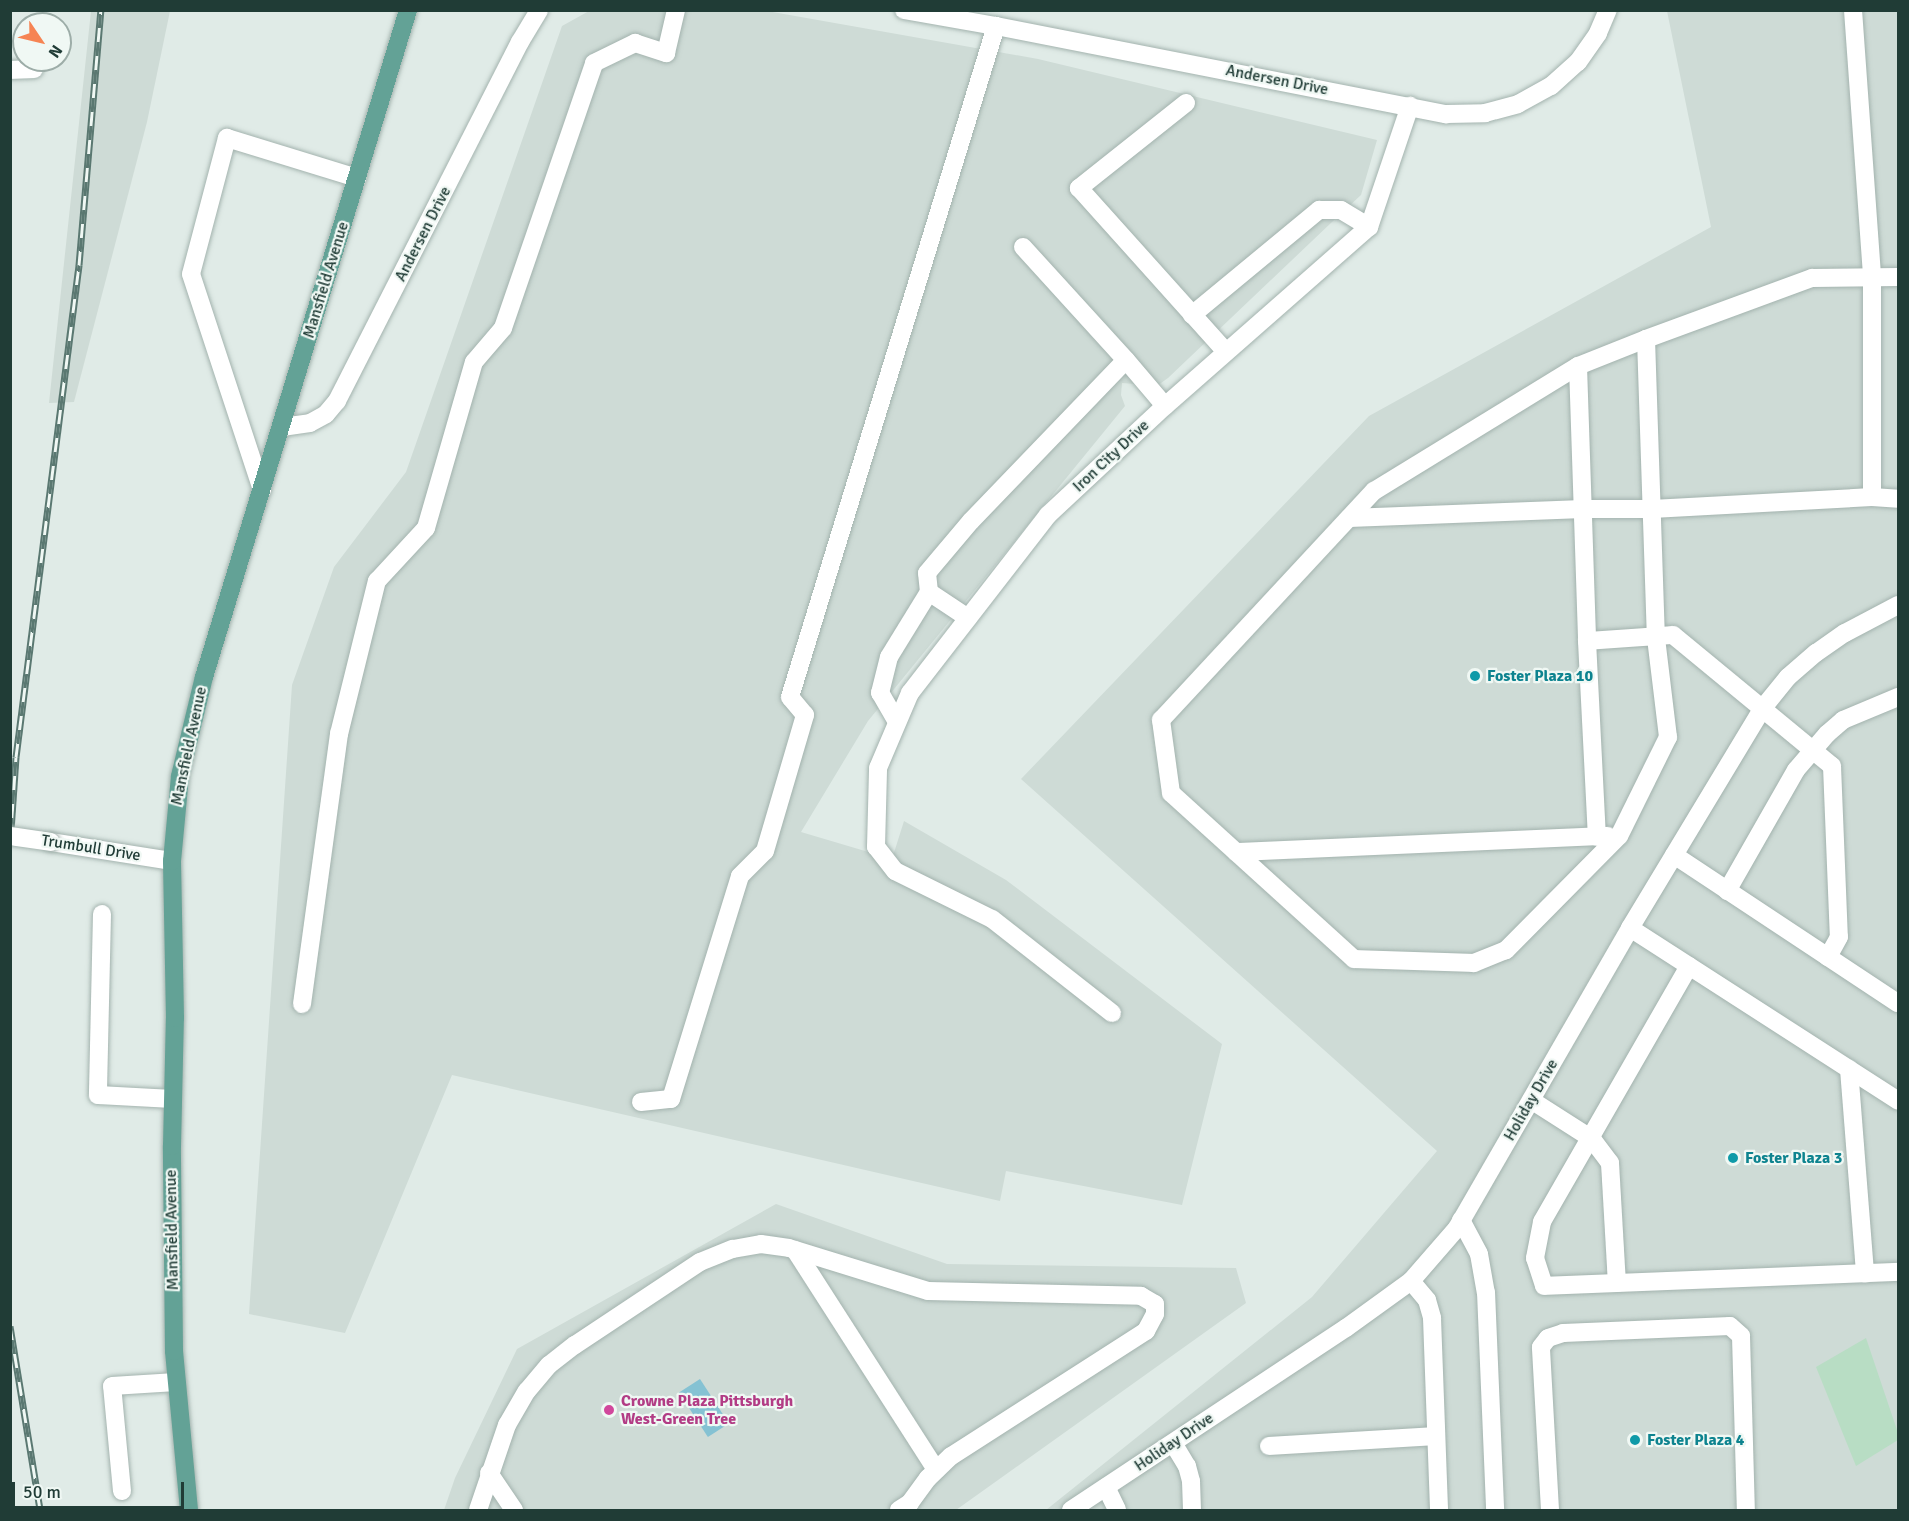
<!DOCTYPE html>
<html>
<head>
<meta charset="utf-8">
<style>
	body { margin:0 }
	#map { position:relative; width:1909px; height:1521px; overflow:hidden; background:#e0ebe7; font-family:Signika,sans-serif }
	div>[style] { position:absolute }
	.built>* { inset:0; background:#cedbd6 }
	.green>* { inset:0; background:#b8ddc4 }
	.water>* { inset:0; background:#85c2d3; transform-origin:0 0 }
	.roads { filter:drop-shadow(0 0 2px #a3b3ae) drop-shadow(0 0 2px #a3b3ae) }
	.minor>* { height:18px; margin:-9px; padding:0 9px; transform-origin:9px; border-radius:9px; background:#fff }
	.major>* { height:18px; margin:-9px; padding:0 9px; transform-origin:9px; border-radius:9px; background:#63a296 }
	.rail>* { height:7px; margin-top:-3.5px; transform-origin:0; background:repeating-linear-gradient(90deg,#f0f8f4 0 14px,#5a7871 0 28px); box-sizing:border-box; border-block:2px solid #5a7871 }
	.bridges { filter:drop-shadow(0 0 2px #a3b3ae) drop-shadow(0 0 2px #a3b3ae) }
	.minor-bridge>* { height:18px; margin:-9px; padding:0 9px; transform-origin:9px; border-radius:9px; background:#fff }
	.dots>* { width:16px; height:16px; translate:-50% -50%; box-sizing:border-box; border:3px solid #f0f8f4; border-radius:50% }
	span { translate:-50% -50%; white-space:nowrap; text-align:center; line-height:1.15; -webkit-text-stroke:4.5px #f0f8f4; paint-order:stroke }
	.street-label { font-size:16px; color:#203c36 }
	.culture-label { font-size:16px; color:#0d838f; font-weight:700 }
	.left { translate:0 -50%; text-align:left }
	.hotel-label { font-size:16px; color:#b23c85; font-weight:700 }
	.frame { position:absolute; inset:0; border:12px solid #203c36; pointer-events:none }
	.north { position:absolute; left:12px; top:12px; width:60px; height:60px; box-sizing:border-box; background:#f0f8f4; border:2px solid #9dada8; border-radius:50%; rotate:125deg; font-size:16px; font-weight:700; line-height:24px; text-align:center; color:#203c36 }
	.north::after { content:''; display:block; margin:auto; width:21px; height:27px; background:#f68453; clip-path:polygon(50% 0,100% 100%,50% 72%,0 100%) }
	.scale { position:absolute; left:12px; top:1482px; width:172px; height:27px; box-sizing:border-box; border:3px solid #203c36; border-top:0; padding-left:8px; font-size:18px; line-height:21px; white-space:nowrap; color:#203c36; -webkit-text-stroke:4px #f0f8f4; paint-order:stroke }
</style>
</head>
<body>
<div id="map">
	<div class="built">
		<div style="clip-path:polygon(91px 11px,170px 11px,147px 122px,74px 402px,49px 403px)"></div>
		<div style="clip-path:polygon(589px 11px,767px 11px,1038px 59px,1377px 140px,1361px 195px,1332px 222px,1168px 378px,1144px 395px,1136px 384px,1122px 383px,1121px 395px,1125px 406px,868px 721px,801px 832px,892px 859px,904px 821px,1006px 880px,1222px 1044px,1182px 1205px,1006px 1171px,1000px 1201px,452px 1075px,345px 1333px,249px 1314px,292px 685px,334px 567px,406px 472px,562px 26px)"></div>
		<div style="clip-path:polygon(1667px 11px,1898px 11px,1898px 1510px,1046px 1510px,1312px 1297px,1437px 1151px,1021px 779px,1369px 416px,1711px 227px)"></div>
		<div style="clip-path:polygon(776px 1204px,947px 1264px,1236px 1268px,1246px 1303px,956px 1510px,444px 1510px,455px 1478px,517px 1349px)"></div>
	</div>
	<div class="green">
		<div style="clip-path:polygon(1866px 1338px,1898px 1433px,1898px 1440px,1856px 1466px,1816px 1367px)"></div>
	</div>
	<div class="water">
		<div style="left:700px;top:1379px;width:53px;height:25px;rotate:57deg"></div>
	</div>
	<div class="roads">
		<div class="minor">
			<div style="left:904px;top:10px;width:93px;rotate:9.9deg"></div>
			<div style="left:996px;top:26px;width:459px;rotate:11.1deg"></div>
			<div style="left:1446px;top:114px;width:39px;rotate:-1deg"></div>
			<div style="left:1485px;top:113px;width:34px;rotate:-15deg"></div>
			<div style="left:1518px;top:104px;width:38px;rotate:-29deg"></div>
			<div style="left:1551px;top:86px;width:36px;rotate:-42deg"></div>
			<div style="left:1578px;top:62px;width:35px;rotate:-55deg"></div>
			<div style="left:1598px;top:33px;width:25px;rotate:-67deg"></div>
			<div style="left:1853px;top:10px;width:268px;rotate:85.9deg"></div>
			<div style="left:1872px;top:277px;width:220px;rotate:90deg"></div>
			<div style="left:10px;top:70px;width:24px;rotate:-2deg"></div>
			<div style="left:1186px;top:103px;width:137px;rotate:141.5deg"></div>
			<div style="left:1079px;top:188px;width:220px;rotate:48.1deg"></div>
			<div style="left:1023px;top:247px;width:153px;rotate:47.7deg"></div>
			<div style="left:1192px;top:315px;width:165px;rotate:-39.6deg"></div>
			<div style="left:1319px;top:210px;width:22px"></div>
			<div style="left:1341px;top:210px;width:33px;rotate:31deg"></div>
			<div style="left:1646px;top:339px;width:299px;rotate:88.1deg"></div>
			<div style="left:1656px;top:638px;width:100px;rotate:83.1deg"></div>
			<div style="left:1668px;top:737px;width:110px;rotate:116.3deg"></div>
			<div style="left:1619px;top:836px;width:161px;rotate:134.7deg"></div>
			<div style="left:1506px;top:950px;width:35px;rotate:158deg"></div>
			<div style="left:1474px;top:963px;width:120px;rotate:-178.1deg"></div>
			<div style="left:1354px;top:959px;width:247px;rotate:-137.8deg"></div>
			<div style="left:1171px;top:793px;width:74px;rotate:-97.8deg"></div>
			<div style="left:1161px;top:720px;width:313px;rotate:-47.1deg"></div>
			<div style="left:1374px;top:491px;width:239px;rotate:-31.5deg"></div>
			<div style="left:1578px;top:366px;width:73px;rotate:-21.7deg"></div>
			<div style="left:1646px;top:339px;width:177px;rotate:-20.2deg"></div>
			<div style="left:1812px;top:278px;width:86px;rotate:-0.7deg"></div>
			<div style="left:1578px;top:366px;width:275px;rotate:88.1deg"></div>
			<div style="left:1587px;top:641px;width:196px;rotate:87.1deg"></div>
			<div style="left:282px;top:427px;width:28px;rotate:-8deg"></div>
			<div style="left:310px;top:423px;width:18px;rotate:-29deg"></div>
			<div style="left:326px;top:414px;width:17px;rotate:-50deg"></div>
			<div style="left:337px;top:401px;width:403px;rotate:-63deg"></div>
			<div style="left:520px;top:42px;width:37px;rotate:-59deg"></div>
			<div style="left:262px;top:490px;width:227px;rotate:-108.2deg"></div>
			<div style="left:191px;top:274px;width:141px;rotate:-75.2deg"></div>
			<div style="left:227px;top:138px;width:136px;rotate:17.1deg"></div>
			<div style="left:1349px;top:518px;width:234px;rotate:-2.2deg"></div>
			<div style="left:1583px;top:509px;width:69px"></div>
			<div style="left:1652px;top:509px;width:220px;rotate:-3.1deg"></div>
			<div style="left:1872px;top:497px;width:26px;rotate:4deg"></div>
			<div style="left:968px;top:618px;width:47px;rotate:-146.3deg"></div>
			<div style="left:929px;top:592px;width:19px;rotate:-96deg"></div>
			<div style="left:927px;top:573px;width:68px;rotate:-49.8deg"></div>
			<div style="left:971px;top:521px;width:223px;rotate:-46.1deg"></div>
			<div style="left:1126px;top:360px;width:60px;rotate:49.7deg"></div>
			<div style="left:1587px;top:641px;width:86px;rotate:-4deg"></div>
			<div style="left:1673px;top:635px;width:206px;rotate:39.5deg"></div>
			<div style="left:1832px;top:766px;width:171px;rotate:87.7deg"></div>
			<div style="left:1839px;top:937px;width:23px;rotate:119deg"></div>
			<div style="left:897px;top:722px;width:34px;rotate:-120deg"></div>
			<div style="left:880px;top:693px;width:37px;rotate:-76deg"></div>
			<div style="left:889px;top:657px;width:76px;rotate:-58.4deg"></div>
			<div style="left:51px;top:842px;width:122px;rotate:8.9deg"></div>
			<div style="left:1236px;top:852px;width:372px;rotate:-2.5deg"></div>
			<div style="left:1674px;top:855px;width:268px;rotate:33.5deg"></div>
			<div style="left:1727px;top:891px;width:139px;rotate:-60.3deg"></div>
			<div style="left:1796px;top:770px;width:48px;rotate:-49.3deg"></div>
			<div style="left:1827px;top:734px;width:21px;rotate:-41deg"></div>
			<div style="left:1843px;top:720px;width:60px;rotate:-22.7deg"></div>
			<div style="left:102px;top:914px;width:181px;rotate:91.3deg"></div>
			<div style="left:98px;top:1095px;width:75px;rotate:3.1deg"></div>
			<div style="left:1630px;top:928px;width:319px;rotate:32.8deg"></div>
			<div style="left:1689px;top:966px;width:295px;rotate:119.9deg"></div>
			<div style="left:1542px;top:1222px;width:37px;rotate:101deg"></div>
			<div style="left:1535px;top:1258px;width:29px;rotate:72deg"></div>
			<div style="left:1544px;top:1286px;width:354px;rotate:-2.3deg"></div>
			<div style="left:302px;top:1004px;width:273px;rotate:-82.2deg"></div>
			<div style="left:339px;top:734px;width:158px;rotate:-76.1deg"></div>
			<div style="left:377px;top:581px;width:72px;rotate:-47.2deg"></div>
			<div style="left:426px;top:528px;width:173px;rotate:-73.9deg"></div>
			<div style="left:474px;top:362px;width:45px;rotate:-49.5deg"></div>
			<div style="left:503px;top:328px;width:280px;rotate:-71deg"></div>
			<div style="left:594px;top:63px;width:46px;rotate:-26deg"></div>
			<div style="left:635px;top:43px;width:33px;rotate:18deg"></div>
			<div style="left:666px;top:53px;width:44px;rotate:-76.9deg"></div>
			<div style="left:1112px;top:1013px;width:152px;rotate:-141.9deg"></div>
			<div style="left:992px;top:919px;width:108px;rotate:-153.7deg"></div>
			<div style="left:895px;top:871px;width:31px;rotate:-128deg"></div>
			<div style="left:876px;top:847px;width:79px;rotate:-88.5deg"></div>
			<div style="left:878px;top:768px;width:82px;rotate:-66.9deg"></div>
			<div style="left:910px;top:693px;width:225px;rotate:-52.2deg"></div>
			<div style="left:1048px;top:515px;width:160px;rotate:-43deg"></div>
			<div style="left:1165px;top:406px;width:271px;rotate:-41.3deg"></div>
			<div style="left:1369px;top:227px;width:128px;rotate:-71.3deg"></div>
			<div style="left:1849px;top:1069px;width:205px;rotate:85.5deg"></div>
			<div style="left:1531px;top:1100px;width:72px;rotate:32.6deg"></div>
			<div style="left:1592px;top:1139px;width:30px;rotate:53deg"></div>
			<div style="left:1610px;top:1163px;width:120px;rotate:86.7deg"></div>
			<div style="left:641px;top:1102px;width:30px;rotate:-6deg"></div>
			<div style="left:671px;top:1099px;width:233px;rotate:-72.8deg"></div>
			<div style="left:740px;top:876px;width:35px;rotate:-45deg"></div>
			<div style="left:765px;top:851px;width:142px;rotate:-73.6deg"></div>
			<div style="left:805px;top:715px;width:23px;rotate:-130deg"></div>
			<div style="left:790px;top:697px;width:702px;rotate:-72.93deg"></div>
			<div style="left:1461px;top:1220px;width:38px;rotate:62deg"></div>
			<div style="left:1479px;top:1254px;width:39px;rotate:80deg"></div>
			<div style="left:1486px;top:1292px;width:218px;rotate:87.6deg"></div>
			<div style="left:795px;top:1250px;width:261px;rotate:57.3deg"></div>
			<div style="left:1411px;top:1281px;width:25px;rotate:50deg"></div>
			<div style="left:1427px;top:1300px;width:19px;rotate:74deg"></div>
			<div style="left:1432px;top:1318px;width:192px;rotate:87.9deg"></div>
			<div style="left:1173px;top:1443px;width:27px;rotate:59deg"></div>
			<div style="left:1187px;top:1466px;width:16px;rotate:75deg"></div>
			<div style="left:1191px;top:1481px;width:29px;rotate:88deg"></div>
			<div style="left:1269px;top:1446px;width:167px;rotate:-3.4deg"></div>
			<div style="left:489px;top:1473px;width:45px;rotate:56deg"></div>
			<div style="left:1106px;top:1487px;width:25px;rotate:64deg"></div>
			<div style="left:122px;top:1491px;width:105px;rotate:-95.4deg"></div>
			<div style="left:112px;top:1386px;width:64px;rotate:-3.6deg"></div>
			<div style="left:478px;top:1510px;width:90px;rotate:-71.2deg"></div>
			<div style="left:507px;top:1425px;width:39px;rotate:-60deg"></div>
			<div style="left:527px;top:1391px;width:34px;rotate:-50deg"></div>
			<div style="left:549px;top:1365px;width:33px;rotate:-38deg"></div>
			<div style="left:575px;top:1345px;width:150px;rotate:-33.6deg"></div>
			<div style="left:700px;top:1262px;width:35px;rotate:-22deg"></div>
			<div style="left:733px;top:1249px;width:28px;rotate:-10deg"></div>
			<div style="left:761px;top:1244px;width:28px;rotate:8deg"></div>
			<div style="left:789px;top:1248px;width:145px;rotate:17.2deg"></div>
			<div style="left:928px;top:1291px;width:213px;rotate:1.3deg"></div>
			<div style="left:1141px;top:1296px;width:16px;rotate:30deg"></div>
			<div style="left:1155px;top:1304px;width:10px;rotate:90deg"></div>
			<div style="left:1155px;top:1314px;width:19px;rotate:118deg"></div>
			<div style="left:1146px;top:1331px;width:232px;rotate:147.3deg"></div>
			<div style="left:951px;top:1456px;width:32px;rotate:136deg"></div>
			<div style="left:928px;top:1478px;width:31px;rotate:126deg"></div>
			<div style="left:910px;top:1503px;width:13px;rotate:148deg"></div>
			<div style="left:1071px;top:1510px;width:330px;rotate:-33.5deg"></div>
			<div style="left:1346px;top:1328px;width:80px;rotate:-35.9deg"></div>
			<div style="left:1411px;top:1281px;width:70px;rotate:-49deg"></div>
			<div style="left:1457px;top:1228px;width:346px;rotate:-60deg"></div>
			<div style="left:1630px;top:928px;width:256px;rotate:-58.9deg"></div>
			<div style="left:1762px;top:709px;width:41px;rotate:-50.9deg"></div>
			<div style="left:1788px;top:677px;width:37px;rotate:-41deg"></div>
			<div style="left:1816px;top:653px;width:35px;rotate:-35deg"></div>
			<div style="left:1845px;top:633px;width:60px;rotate:-27.8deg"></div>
			<div style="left:1550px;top:1510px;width:163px;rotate:-93.2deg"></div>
			<div style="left:1541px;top:1347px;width:11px;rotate:-52deg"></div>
			<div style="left:1548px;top:1338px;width:16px;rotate:-18deg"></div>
			<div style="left:1563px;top:1333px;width:167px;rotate:-2.4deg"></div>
			<div style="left:1730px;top:1326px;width:15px;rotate:42deg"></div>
			<div style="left:1741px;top:1336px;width:174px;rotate:88.4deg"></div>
		</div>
		<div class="major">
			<div style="left:189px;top:1510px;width:160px;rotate:-95.4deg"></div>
			<div style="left:174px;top:1351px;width:205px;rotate:-90.6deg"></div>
			<div style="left:172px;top:1146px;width:128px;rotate:-88.7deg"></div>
			<div style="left:175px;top:1018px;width:157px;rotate:-91.1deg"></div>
			<div style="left:172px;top:861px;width:85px;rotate:-84.6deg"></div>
			<div style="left:180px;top:776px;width:102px;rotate:-76.4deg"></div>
			<div style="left:204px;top:677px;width:697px;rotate:-72.99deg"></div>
		</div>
	</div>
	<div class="rail">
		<div style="left:10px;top:845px;width:88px;rotate:-86.1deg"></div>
		<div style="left:16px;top:757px;width:496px;rotate:-82.7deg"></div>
		<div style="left:79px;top:265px;width:256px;rotate:-85.1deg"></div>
		<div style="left:10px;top:1326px;width:186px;rotate:80.7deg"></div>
	</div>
	<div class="bridges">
		<div class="minor-bridge">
			<div style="left:10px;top:836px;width:41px;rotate:8.3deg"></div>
		</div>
	</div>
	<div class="dots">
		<div style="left:1475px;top:676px;background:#0f9aa8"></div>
		<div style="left:1733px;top:1158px;background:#0f9aa8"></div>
		<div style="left:609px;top:1410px;background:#d1479c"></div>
		<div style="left:1635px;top:1440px;background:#0f9aa8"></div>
	</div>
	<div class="street-label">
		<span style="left:1277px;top:80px;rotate:11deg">Andersen Drive</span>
		<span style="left:423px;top:234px;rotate:-63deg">Andersen Drive</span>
		<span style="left:326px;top:280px;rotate:-73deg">Mansfield Avenue</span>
		<span style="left:1111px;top:456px;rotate:-43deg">Iron City Drive</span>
		<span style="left:189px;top:746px;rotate:-78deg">Mansfield Avenue</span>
		<span style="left:91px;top:848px;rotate:9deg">Trumbull Drive</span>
		<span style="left:1531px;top:1100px;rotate:-60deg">Holiday Drive</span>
		<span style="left:172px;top:1230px;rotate:-91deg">Mansfield Avenue</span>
		<span style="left:1174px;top:1442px;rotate:-34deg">Holiday Drive</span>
	</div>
	<div class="culture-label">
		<span class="left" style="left:1487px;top:676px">Foster Plaza 10</span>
		<span class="left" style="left:1745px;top:1158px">Foster Plaza 3</span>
		<span class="left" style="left:1647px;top:1440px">Foster Plaza 4</span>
	</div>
	<div class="hotel-label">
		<span class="left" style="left:621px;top:1410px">Crowne Plaza Pittsburgh<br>West-Green Tree</span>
	</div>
	<div class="frame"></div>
	<div class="north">N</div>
	<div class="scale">50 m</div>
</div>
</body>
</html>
